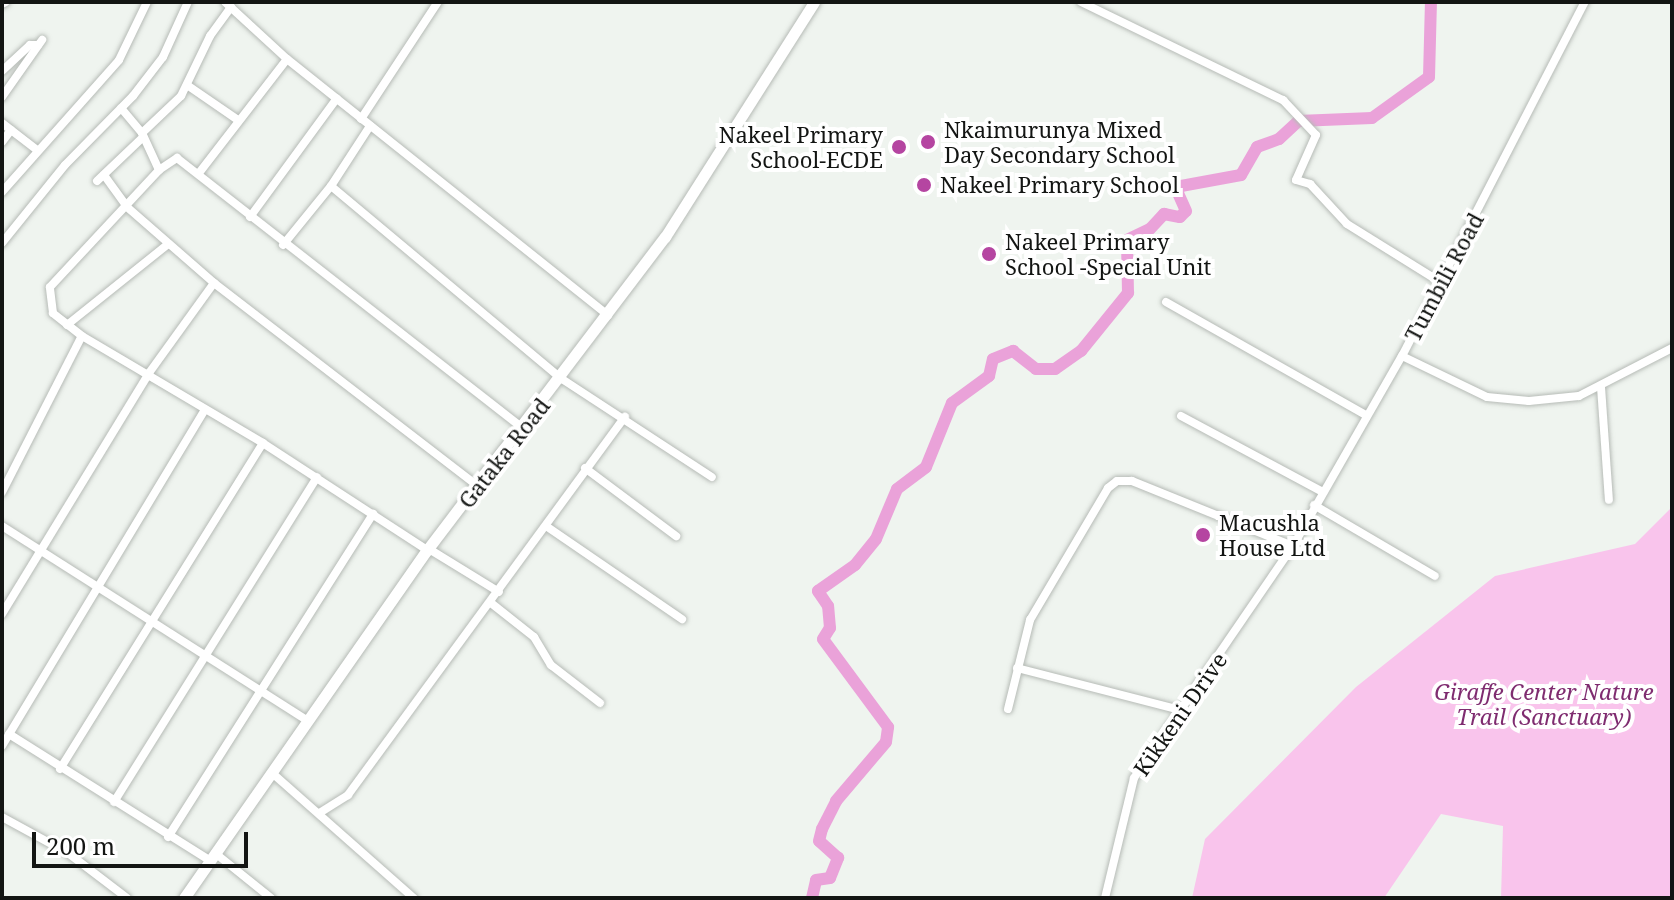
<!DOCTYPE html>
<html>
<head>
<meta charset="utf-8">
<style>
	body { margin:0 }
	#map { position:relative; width:1674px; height:900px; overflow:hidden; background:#eff4ef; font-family:"Noto Serif",serif }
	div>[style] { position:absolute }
	.green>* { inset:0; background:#f9c4ec }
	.river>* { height:12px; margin:-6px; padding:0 6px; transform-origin:6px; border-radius:6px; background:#eaa2d9 }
	.roads { filter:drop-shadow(0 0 2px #b6bbb6) drop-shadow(0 0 2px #b6bbb6) }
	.street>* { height:8px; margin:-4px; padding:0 4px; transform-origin:4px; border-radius:4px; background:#fff }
	.secondary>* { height:11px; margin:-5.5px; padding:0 5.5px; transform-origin:5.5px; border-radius:5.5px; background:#fff }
	.dots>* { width:22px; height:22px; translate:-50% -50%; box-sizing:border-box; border:4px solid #fff; border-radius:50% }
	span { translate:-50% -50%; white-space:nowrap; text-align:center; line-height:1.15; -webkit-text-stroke:8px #fff; paint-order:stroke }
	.poi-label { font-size:22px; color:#131513 }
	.left { translate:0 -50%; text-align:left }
	.right { translate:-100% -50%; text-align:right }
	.street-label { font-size:22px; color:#131513 }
	.park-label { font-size:22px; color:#7f2c70; font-style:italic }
	.frame { position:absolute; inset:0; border:4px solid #131513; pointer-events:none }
	.scale { position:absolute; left:32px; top:832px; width:216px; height:36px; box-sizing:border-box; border:4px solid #131513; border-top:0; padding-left:10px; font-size:24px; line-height:28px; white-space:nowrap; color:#131513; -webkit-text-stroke:6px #fff; paint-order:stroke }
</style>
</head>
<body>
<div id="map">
	<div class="green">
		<div style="clip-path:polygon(1672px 507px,1672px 898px,1501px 898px,1503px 826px,1441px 814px,1384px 898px,1192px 898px,1205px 839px,1356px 687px,1495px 576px,1635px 544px)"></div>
	</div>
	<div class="river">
		<div style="left:812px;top:898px;width:18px;rotate:-77deg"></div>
		<div style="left:816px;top:880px;width:14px;rotate:-8deg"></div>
		<div style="left:830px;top:878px;width:22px;rotate:-68deg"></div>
		<div style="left:838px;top:858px;width:25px;rotate:-138deg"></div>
		<div style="left:819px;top:841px;width:12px;rotate:-76deg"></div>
		<div style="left:822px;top:829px;width:31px;rotate:-63deg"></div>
		<div style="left:836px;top:801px;width:77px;rotate:-49.7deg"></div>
		<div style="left:886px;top:742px;width:15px;rotate:-82deg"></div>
		<div style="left:888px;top:727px;width:109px;rotate:-126.5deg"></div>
		<div style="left:823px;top:639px;width:13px;rotate:-58deg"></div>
		<div style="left:830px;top:628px;width:22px;rotate:-95deg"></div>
		<div style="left:828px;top:606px;width:18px;rotate:-124deg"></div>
		<div style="left:818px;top:591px;width:45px;rotate:-35.1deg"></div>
		<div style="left:855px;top:565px;width:33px;rotate:-51deg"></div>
		<div style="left:876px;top:539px;width:54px;rotate:-67.2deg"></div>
		<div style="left:897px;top:489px;width:36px;rotate:-37deg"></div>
		<div style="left:926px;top:467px;width:69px;rotate:-67.9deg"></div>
		<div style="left:952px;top:403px;width:46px;rotate:-36.1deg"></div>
		<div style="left:989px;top:376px;width:17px;rotate:-77deg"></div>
		<div style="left:993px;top:359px;width:22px;rotate:-22deg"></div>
		<div style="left:1013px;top:351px;width:29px;rotate:38deg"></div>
		<div style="left:1036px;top:369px;width:19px"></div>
		<div style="left:1055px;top:369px;width:32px;rotate:-35deg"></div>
		<div style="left:1081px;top:351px;width:75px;rotate:-51deg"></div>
		<div style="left:1128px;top:293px;width:53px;rotate:-91.1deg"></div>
		<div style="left:1127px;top:240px;width:25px;rotate:-26deg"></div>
		<div style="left:1150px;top:229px;width:21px;rotate:-47deg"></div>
		<div style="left:1164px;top:214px;width:16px;rotate:11deg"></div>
		<div style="left:1180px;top:217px;width:8px;rotate:-45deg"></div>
		<div style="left:1186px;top:211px;width:22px;rotate:-114deg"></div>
		<div style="left:1177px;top:191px;width:6px;rotate:-51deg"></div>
		<div style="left:1181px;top:186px;width:61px;rotate:-10.4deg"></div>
		<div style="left:1241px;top:175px;width:32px;rotate:-60deg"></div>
		<div style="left:1257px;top:147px;width:23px;rotate:-20deg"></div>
		<div style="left:1279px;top:139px;width:26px;rotate:-43deg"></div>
		<div style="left:1298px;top:121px;width:74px;rotate:-2.3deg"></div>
		<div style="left:1372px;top:118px;width:70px;rotate:-35.7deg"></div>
		<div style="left:1429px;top:77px;width:75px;rotate:-88.5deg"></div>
	</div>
	<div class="roads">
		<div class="street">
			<div style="left:225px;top:2px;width:84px;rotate:42.6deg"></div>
			<div style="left:287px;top:59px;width:411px;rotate:38.6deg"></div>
			<div style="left:1081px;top:2px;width:225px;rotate:25.9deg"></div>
			<div style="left:1283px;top:100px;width:48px;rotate:46.7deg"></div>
			<div style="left:1316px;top:135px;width:49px;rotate:114deg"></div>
			<div style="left:1296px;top:180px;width:15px;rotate:16deg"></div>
			<div style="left:1310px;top:184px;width:54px;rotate:47.2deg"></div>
			<div style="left:1347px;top:224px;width:110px;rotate:31.9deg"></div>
			<div style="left:2px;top:4px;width:4px;rotate:-27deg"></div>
			<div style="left:2px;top:71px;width:38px;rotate:-43deg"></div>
			<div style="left:30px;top:45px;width:8px"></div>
			<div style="left:187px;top:85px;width:62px;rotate:34.5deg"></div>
			<div style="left:2px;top:97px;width:70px;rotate:-54.9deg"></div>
			<div style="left:121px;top:108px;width:33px;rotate:50deg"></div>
			<div style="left:142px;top:133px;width:41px;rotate:65.3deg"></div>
			<div style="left:361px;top:119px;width:140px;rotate:-56.7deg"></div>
			<div style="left:2px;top:123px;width:44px;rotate:37.6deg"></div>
			<div style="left:142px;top:133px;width:54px;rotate:-43.5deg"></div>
			<div style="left:181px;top:96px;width:67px;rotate:-64.2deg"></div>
			<div style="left:210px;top:36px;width:36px;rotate:-54deg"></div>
			<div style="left:2px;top:142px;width:15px;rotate:-53deg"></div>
			<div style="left:199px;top:173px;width:144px;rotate:-52.3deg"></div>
			<div style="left:104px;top:175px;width:39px;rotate:54deg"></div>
			<div style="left:127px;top:207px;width:116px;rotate:41.1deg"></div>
			<div style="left:214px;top:283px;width:333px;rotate:37.6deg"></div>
			<div style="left:97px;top:181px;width:64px;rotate:-43.7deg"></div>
			<div style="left:331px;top:186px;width:301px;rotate:39.9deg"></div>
			<div style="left:562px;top:379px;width:179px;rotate:33.2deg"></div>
			<div style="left:2px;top:192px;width:176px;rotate:-48.4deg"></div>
			<div style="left:119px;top:60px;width:64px;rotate:-64.2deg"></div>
			<div style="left:250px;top:217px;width:147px;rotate:-53.8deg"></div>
			<div style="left:2px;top:243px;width:100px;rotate:-51.1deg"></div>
			<div style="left:65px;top:165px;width:97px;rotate:-45.4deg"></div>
			<div style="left:133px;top:96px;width:49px;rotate:-52.4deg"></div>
			<div style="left:163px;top:57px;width:60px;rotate:-65.6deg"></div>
			<div style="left:283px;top:245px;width:76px;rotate:-50.9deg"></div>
			<div style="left:331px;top:186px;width:72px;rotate:-57deg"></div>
			<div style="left:1166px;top:302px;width:230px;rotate:29.5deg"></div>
			<div style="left:67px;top:325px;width:129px;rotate:-38.7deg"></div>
			<div style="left:1402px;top:356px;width:94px;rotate:25.8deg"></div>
			<div style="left:1487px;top:397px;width:42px;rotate:5.4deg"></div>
			<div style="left:1529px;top:401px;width:50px;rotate:-5.7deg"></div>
			<div style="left:1579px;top:396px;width:105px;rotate:-27.3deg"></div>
			<div style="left:1601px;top:387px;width:113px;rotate:86deg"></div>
			<div style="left:1181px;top:416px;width:159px;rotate:28.2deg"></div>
			<div style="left:585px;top:468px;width:114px;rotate:36.8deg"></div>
			<div style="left:2px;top:492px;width:175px;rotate:-62.9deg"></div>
			<div style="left:1314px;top:505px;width:140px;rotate:30.4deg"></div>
			<div style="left:2px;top:526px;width:361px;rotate:32.5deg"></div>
			<div style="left:546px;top:526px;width:165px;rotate:34.4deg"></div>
			<div style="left:429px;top:549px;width:82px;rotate:31.6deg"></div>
			<div style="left:427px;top:550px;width:196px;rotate:-146.9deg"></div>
			<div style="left:263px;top:443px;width:210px;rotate:-149.4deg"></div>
			<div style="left:82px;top:336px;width:37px;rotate:-142deg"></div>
			<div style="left:53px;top:313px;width:26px;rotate:-97deg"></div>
			<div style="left:50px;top:287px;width:160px;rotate:-47deg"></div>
			<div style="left:159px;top:170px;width:22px;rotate:-34deg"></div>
			<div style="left:177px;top:158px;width:439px;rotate:38deg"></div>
			<div style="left:491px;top:603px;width:55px;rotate:38.3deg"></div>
			<div style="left:534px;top:637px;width:33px;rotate:59deg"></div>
			<div style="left:551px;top:665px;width:62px;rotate:37.8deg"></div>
			<div style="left:2px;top:614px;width:282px;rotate:-58.6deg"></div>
			<div style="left:149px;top:373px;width:111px;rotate:-54.2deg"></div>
			<div style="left:1017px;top:668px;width:165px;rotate:14.4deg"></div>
			<div style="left:1008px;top:709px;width:92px;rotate:-76.1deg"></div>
			<div style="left:1030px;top:620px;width:153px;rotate:-59.4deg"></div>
			<div style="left:1108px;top:488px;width:11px;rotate:-38deg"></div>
			<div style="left:1117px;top:481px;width:15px"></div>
			<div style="left:1132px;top:481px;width:174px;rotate:22deg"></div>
			<div style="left:9px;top:734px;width:236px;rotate:32.2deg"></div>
			<div style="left:2px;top:746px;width:393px;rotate:-58.9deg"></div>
			<div style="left:60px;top:769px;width:384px;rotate:-58.1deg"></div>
			<div style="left:272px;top:773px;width:189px;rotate:41.4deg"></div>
			<div style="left:114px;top:802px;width:383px;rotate:-58deg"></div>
			<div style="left:321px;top:812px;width:32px;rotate:-32deg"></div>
			<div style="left:348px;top:795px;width:469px;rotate:-53.8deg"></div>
			<div style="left:2px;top:817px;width:75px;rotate:28.6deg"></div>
			<div style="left:68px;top:853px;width:74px;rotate:37.3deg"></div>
			<div style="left:168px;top:837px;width:383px;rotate:-57.6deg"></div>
			<div style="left:215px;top:853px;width:72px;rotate:38.8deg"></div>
			<div style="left:1105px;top:898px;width:123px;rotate:-76.4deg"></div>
			<div style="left:1134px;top:778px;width:281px;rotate:-55.6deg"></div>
			<div style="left:1293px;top:546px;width:219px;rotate:-60.2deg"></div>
			<div style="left:1402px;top:356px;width:399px;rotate:-62.7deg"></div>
		</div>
		<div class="secondary">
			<div style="left:184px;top:898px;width:424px;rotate:-55.1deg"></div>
			<div style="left:427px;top:550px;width:393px;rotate:-52.8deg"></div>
			<div style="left:665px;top:237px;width:278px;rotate:-57.6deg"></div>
		</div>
	</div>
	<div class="dots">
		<div style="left:928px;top:142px;background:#b545a1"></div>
		<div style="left:899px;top:147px;background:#b545a1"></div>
		<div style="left:924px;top:185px;background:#b545a1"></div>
		<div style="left:989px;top:254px;background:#b545a1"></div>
		<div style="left:1203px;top:535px;background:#b545a1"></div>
	</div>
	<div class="poi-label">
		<span class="left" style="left:944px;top:142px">Nkaimurunya Mixed<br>Day Secondary School</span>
		<span class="right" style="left:883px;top:147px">Nakeel Primary<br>School-ECDE</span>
		<span class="left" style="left:940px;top:185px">Nakeel Primary School</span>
		<span class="left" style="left:1005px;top:254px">Nakeel Primary<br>School -Special Unit</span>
		<span class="left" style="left:1219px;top:535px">Macushla<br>House Ltd</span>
	</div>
	<div class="street-label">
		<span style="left:1444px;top:277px;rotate:-62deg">Tumbili Road</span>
		<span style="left:504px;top:453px;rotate:-52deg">Gataka Road</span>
		<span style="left:1180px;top:714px;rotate:-55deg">Kikkeni Drive</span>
	</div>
	<div class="park-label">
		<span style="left:1544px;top:704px">Giraffe Center Nature<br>Trail (Sanctuary)</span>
	</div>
	<div class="frame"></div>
	<div class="scale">200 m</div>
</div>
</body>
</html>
